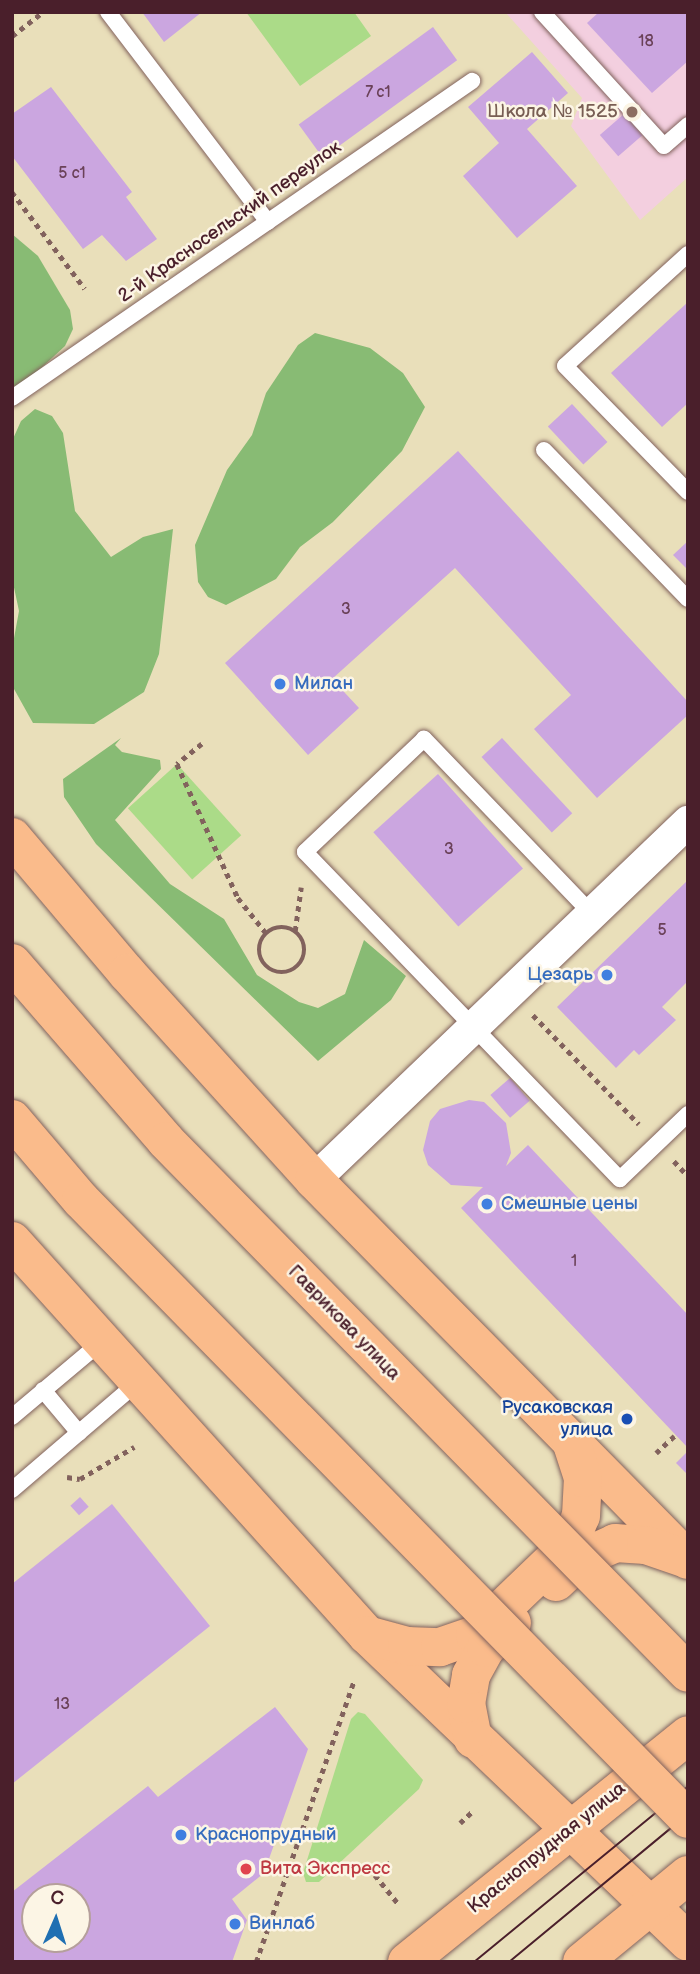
<!DOCTYPE html>
<html>
<head>
<meta charset="utf-8">
<style>
	body { margin:0 }
	#map { position:relative; width:700px; height:1974px; overflow:hidden; background:#e9dfba; font-family:"Balsamiq Sans",sans-serif }
	div>[style] { position:absolute }
	.built>* { inset:0; background:#f3cfdf }
	.green>* { inset:0; background:#abdb88; transform-origin:0 0 }
	.forest>* { inset:0; background:#88bb74 }
	.building>* { inset:0; background:#cba6e0; transform-origin:0 0 }
	.path>* { height:4.5px; margin-top:-2.25px; transform-origin:0; background:repeating-linear-gradient(90deg,#82625d 0 5px,transparent 0 10px) }
	.path>.ring { margin:-2.25px; padding:0; box-sizing:content-box; background:none; border:4.5px solid #82625d; border-radius:50% }
	.roads { filter:drop-shadow(0 0 2px #82625d) drop-shadow(0 0 2px #82625d) }
	.lane>* { height:16px; margin:-8px; padding:0 8px; transform-origin:8px; border-radius:8px; background:#fff }
	.street>* { height:32px; margin:-16px; padding:0 16px; transform-origin:16px; border-radius:16px; background:#fff }
	.primary>* { height:38px; margin:-19px; padding:0 19px; transform-origin:19px; border-radius:19px; background:#fabb8b }
	.tram>* { height:2px; margin:-1px; padding:0 1px; transform-origin:1px; border-radius:1px; background:#4a1f2b }
	.bridges { filter:drop-shadow(0 0 2px #82625d) drop-shadow(0 0 2px #82625d) }
	.primary-bridge>* { height:38px; margin:-19px; padding:0 19px; transform-origin:19px; border-radius:19px; background:#fabb8b }
	.dots>* { width:19px; height:19px; translate:-50% -50%; box-sizing:border-box; border:4px solid #fcf5e5; border-radius:50% }
	span { translate:-50% -50%; white-space:nowrap; text-align:center; line-height:1.15; -webkit-text-stroke:5px #fcf5e5; paint-order:stroke }
	.number-label { font-size:16px; color:#6a4158 }
	.number-label span { -webkit-text-stroke-width:0 }
	.education-label { font-size:19px; color:#785e54 }
	.right { translate:-100% -50%; text-align:right }
	.street-label { font-size:19px; color:#4a1f2b }
	.shop-label { font-size:19px; color:#366cbe }
	.left { translate:0 -50%; text-align:left }
	.transit-label { font-size:19px; color:#164399 }
	.health-label { font-size:19px; color:#be3a42 }
	.frame { position:absolute; inset:0; border:14px solid #4a1f2b; pointer-events:none }
	.north { position:absolute; left:21px; top:1883px; width:70px; height:70px; box-sizing:border-box; background:#fcf5e5; border:2px solid #b59f9b; border-radius:50%; rotate:3deg; font-size:19px; font-weight:700; line-height:28px; text-align:center; color:#4a1f2b }
	.north::after { content:''; display:block; margin:auto; width:24px; height:32px; background:#1f6fb2; clip-path:polygon(50% 0,100% 100%,50% 72%,0 100%) }
</style>
</head>
<body>
<div id="map">
	<div class="built">
		<div style="clip-path:polygon(505px 12px,688px 12px,688px 177px,640px 220px,571px 126px,582px 98px)"></div>
	</div>
	<div class="green">
		<div style="clip-path:polygon(246px 12px,354px 12px,371px 36px,300px 86px)"></div>
		<div style="left:177px;top:764px;width:96px;height:66px;rotate:48deg"></div>
		<div style="clip-path:polygon(358px 1712px,365px 1714px,423px 1780px,419px 1789px,319px 1882px,306px 1882px,303px 1873px,351px 1719px)"></div>
	</div>
	<div class="forest">
		<div style="clip-path:polygon(12px 234px,38px 256px,70px 310px,73px 329px,65px 346px,12px 395px)"></div>
		<div style="clip-path:polygon(315px 333px,370px 348px,403px 373px,425px 407px,402px 451px,333px 522px,300px 547px,276px 579px,226px 605px,208px 597px,198px 582px,195px 545px,227px 470px,252px 435px,266px 393px,298px 345px)"></div>
		<div style="clip-path:polygon(35px 409px,52px 416px,63px 433px,75px 511px,111px 557px,143px 537px,173px 529px,159px 654px,144px 692px,94px 724px,33px 723px,14px 689px,12px 649px,19px 611px,12px 578px,12px 441px,21px 421px)"></div>
		<div style="clip-path:polygon(121px 738px,115px 745px,122px 752px,160px 760px,161px 769px,115px 820px,170px 884px,224px 919px,257px 975px,299px 1002px,318px 1008px,345px 994px,364px 940px,406px 976px,391px 1000px,318px 1061px,96px 844px,64px 797px,63px 779px)"></div>
	</div>
	<div class="building">
		<div style="clip-path:polygon(142px 12px,202px 12px,164px 42px)"></div>
		<div style="clip-path:polygon(599px 12px,688px 12px,688px 61px,652px 93px,587px 23px)"></div>
		<div style="left:433px;top:27px;width:41px;height:166px;rotate:54deg"></div>
		<div style="clip-path:polygon(532px 52px,568px 93px,527px 129px,577px 186px,517px 238px,463px 176px,499px 143px,468px 107px)"></div>
		<div style="clip-path:polygon(51px 87px,132px 192px,126px 197px,157px 239px,126px 261px,102px 235px,83px 249px,12px 156px,12px 114px)"></div>
		<div style="left:624px;top:114px;width:28px;height:32px;rotate:49deg"></div>
		<div style="clip-path:polygon(688px 302px,688px 403px,662px 427px,611px 373px)"></div>
		<div style="left:572px;top:404px;width:52px;height:33px;rotate:47deg"></div>
		<div style="clip-path:polygon(458px 451px,688px 702px,688px 715px,597px 798px,534px 729px,571px 695px,455px 568px,332px 679px,359px 708px,308px 755px,225px 663px)"></div>
		<div style="clip-path:polygon(688px 541px,688px 570px,673px 555px)"></div>
		<div style="left:502px;top:738px;width:103px;height:28px;rotate:47deg"></div>
		<div style="left:438px;top:774px;width:127px;height:87px;rotate:48deg"></div>
		<div style="clip-path:polygon(688px 880px,688px 981px,662px 1007px,676px 1020px,639px 1055px,634px 1050px,616px 1068px,557px 1007px)"></div>
		<div style="left:510px;top:1078px;width:30px;height:26px;rotate:49deg"></div>
		<div style="clip-path:polygon(469px 1100px,484px 1102px,506px 1123px,511px 1153px,506px 1166px,528px 1145px,688px 1315px,688px 1448px,461px 1208px,483px 1187px,451px 1185px,428px 1165px,423px 1150px,430px 1121px,440px 1109px)"></div>
		<div style="clip-path:polygon(688px 1451px,688px 1475px,676px 1463px)"></div>
		<div style="left:80px;top:1497px;width:13px;height:13px;rotate:48deg"></div>
		<div style="clip-path:polygon(112px 1504px,210px 1626px,12px 1784px,12px 1584px)"></div>
		<div style="clip-path:polygon(evenodd,275px 1707px,308px 1749px,264px 1873px,232px 1899px,247px 1920px,232px 1962px,12px 1962px,12px 1892px,148px 1786px,158px 1797px,275px 1707px,35px 1897px,77px 1897px,77px 1939px,35px 1939px,35px 1897px)"></div>
	</div>
	<div class="path">
		<div style="left:12px;top:36px;width:39px;rotate:-38deg"></div>
		<div style="left:12px;top:192px;width:121px;rotate:53deg"></div>
		<div style="left:202px;top:744px;width:32px;rotate:141deg"></div>
		<div style="left:177px;top:764px;width:147px;rotate:65.5deg"></div>
		<div style="left:238px;top:898px;width:45px;rotate:51.3deg"></div>
		<div class="ring" style="left:259px;top:927px;width:41.5px;height:41.5px"></div>
		<div style="left:295px;top:931px;width:44px;rotate:-82.2deg"></div>
		<div style="left:533px;top:1015px;width:152px;rotate:45.8deg"></div>
		<div style="left:674px;top:1161px;width:21px;rotate:47deg"></div>
		<div style="left:656px;top:1453px;width:25px;rotate:-43deg"></div>
		<div style="left:67px;top:1477px;width:13px;rotate:9deg"></div>
		<div style="left:80px;top:1479px;width:63px;rotate:-30.7deg"></div>
		<div style="left:460px;top:1823px;width:18px;rotate:-43deg"></div>
		<div style="left:390px;top:1863px;width:19px;rotate:141deg"></div>
		<div style="left:375px;top:1875px;width:38px;rotate:51deg"></div>
		<div style="left:256px;top:1962px;width:299px;rotate:-70.8deg"></div>
	</div>
	<div class="roads">
		<div class="lane">
			<div style="left:108px;top:12px;width:264px;rotate:52.7deg"></div>
			<div style="left:542px;top:12px;width:181px;rotate:47.7deg"></div>
			<div style="left:664px;top:146px;width:32px;rotate:-41deg"></div>
			<div style="left:688px;top:254px;width:166px;rotate:137.7deg"></div>
			<div style="left:565px;top:366px;width:176px;rotate:45.7deg"></div>
			<div style="left:12px;top:398px;width:559px;rotate:-34.57deg"></div>
			<div style="left:544px;top:450px;width:207px;rotate:46deg"></div>
			<div style="left:592px;top:914px;width:243px;rotate:-133.8deg"></div>
			<div style="left:424px;top:739px;width:164px;rotate:136.5deg"></div>
			<div style="left:305px;top:852px;width:454px;rotate:46.1deg"></div>
			<div style="left:620px;top:1179px;width:94px;rotate:-43.7deg"></div>
			<div style="left:43px;top:1390px;width:56px;rotate:50.1deg"></div>
			<div style="left:12px;top:1417px;width:116px;rotate:-40.1deg"></div>
			<div style="left:12px;top:1490px;width:165px;rotate:-40.6deg"></div>
		</div>
		<div class="street">
			<div style="left:314px;top:1180px;width:518px;rotate:-43.75deg"></div>
		</div>
		<div class="primary">
			<div style="left:12px;top:837px;width:178px;rotate:49.8deg"></div>
			<div style="left:127px;top:973px;width:279px;rotate:47.9deg"></div>
			<div style="left:314px;top:1180px;width:533px;rotate:45.46deg"></div>
			<div style="left:12px;top:1241px;width:530px;rotate:47.98deg"></div>
			<div style="left:367px;top:1635px;width:444px;rotate:43.7deg"></div>
			<div style="left:556px;top:1582px;width:35px;rotate:-43deg"></div>
			<div style="left:582px;top:1558px;width:36px;rotate:-24deg"></div>
			<div style="left:615px;top:1543px;width:31px;rotate:4deg"></div>
			<div style="left:646px;top:1545px;width:40px;rotate:18.9deg"></div>
			<div style="left:367px;top:1635px;width:41px;rotate:15.4deg"></div>
			<div style="left:407px;top:1646px;width:33px;rotate:2deg"></div>
			<div style="left:440px;top:1647px;width:37px;rotate:-19deg"></div>
			<div style="left:475px;top:1635px;width:130px;rotate:-43.8deg"></div>
			<div style="left:569px;top:1545px;width:31px;rotate:-68deg"></div>
			<div style="left:581px;top:1516px;width:38px;rotate:-87deg"></div>
			<div style="left:583px;top:1478px;width:40px;rotate:-108deg"></div>
			<div style="left:473px;top:1739px;width:36px;rotate:-101deg"></div>
			<div style="left:466px;top:1704px;width:29px;rotate:-80deg"></div>
			<div style="left:471px;top:1675px;width:31px;rotate:-61deg"></div>
			<div style="left:486px;top:1648px;width:36px;rotate:-44deg"></div>
			<div style="left:407px;top:1962px;width:361px;rotate:-38.9deg"></div>
			<div style="left:582px;top:1962px;width:137px;rotate:-39.4deg"></div>
		</div>
	</div>
	<div class="tram">
		<div style="left:474px;top:1962px;width:277px;rotate:-39.4deg"></div>
		<div style="left:509px;top:1962px;width:232px;rotate:-39.6deg"></div>
	</div>
	<div class="bridges">
		<div class="primary-bridge">
			<div style="left:12px;top:963px;width:235px;rotate:49.1deg"></div>
			<div style="left:166px;top:1141px;width:745px;rotate:45.54deg"></div>
			<div style="left:12px;top:1119px;width:106px;rotate:49.6deg"></div>
			<div style="left:81px;top:1200px;width:867px;rotate:45.56deg"></div>
		</div>
	</div>
	<div class="dots">
		<div style="left:632px;top:112px;background:#8d6e63"></div>
		<div style="left:280px;top:684px;background:#3f7fe0"></div>
		<div style="left:607px;top:975px;background:#3f7fe0"></div>
		<div style="left:487px;top:1204px;background:#3f7fe0"></div>
		<div style="left:627px;top:1419px;background:#1a4fb4"></div>
		<div style="left:181px;top:1835px;background:#3f7fe0"></div>
		<div style="left:246px;top:1869px;background:#e0444e"></div>
		<div style="left:235px;top:1924px;background:#3f7fe0"></div>
	</div>
	<div class="number-label">
		<span style="left:646px;top:42px">18</span>
		<span style="left:378px;top:93px">7 с1</span>
		<span style="left:72px;top:174px">5 с1</span>
		<span style="left:346px;top:610px">3</span>
		<span style="left:449px;top:850px">3</span>
		<span style="left:662px;top:931px">5</span>
		<span style="left:574px;top:1262px">1</span>
		<span style="left:62px;top:1705px">13</span>
	</div>
	<div class="education-label">
		<span class="right" style="left:618px;top:112px">Школа № 1525</span>
	</div>
	<div class="street-label">
		<span style="left:230px;top:222px;rotate:-35deg">2-й Красносельский переулок</span>
		<span style="left:344px;top:1323px;rotate:46deg">Гаврикова улица</span>
		<span style="left:547px;top:1848px;rotate:-39deg">Краснопрудная улица</span>
	</div>
	<div class="shop-label">
		<span class="left" style="left:294px;top:684px">Милан</span>
		<span class="right" style="left:593px;top:975px">Цезарь</span>
		<span class="left" style="left:501px;top:1204px">Смешные цены</span>
		<span class="left" style="left:195px;top:1835px">Краснопрудный</span>
		<span class="left" style="left:249px;top:1924px">Винлаб</span>
	</div>
	<div class="transit-label">
		<span class="right" style="left:613px;top:1419px">Русаковская<br>улица</span>
	</div>
	<div class="health-label">
		<span class="left" style="left:260px;top:1869px">Вита Экспресс</span>
	</div>
	<div class="frame"></div>
	<div class="north">С</div>
</div>
</body>
</html>
